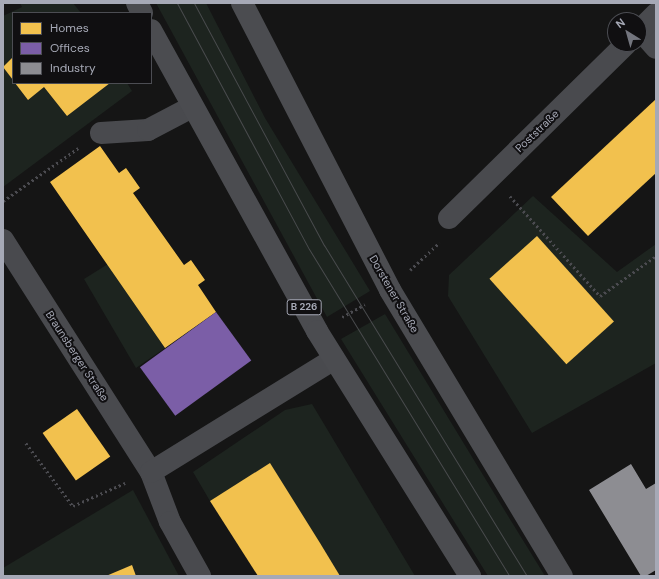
<!DOCTYPE html>
<html>
<head>
<meta charset="utf-8">
<style>
	body { margin:0 }
	#map { position:relative; width:659px; height:579px; overflow:hidden; background:#151515; font-family:"DM Sans",sans-serif }
	div>[style] { position:absolute }
	.green>* { inset:0; background:#1d241f }
	.homes>* { inset:0; background:#f2c14e; transform-origin:0 0 }
	.offices>* { inset:0; background:#7b5ea7; transform-origin:0 0 }
	.industry>* { inset:0; background:#8d8d92 }
	.path>* { height:2.5px; margin-top:-1.25px; transform-origin:0; background:repeating-linear-gradient(90deg,#4b4b50 0 2px,transparent 0 5px) }
	.minor>* { height:22px; margin:-11px; padding:0 11px; transform-origin:11px; border-radius:11px; background:#494a4e }
	.major>* { height:22px; margin:-11px; padding:0 11px; transform-origin:11px; border-radius:11px; background:#4b4c50 }
	.tram>* { height:1px; margin:-0.5px; padding:0 0.5px; transform-origin:0.5px; border-radius:0.5px; background:#494b4d }
	span { translate:-50% -50%; white-space:nowrap; text-align:center; line-height:1.15; -webkit-text-stroke:4px #100f11; paint-order:stroke }
	.shield-label span { padding:1px 3px; background:#100f11; border:1px solid; border-radius:3px; -webkit-text-stroke-width:0 }
	.shield-label { font-size:10px; color:#a6a9b6; font-weight:700 }
	.street-label { font-size:11px; color:#a6a9b6 }
	.frame { position:absolute; inset:0; border:4px solid #a6a9b6; pointer-events:none }
	.legend { position:absolute; left:12px; top:12px; width:140px; height:72px; box-sizing:border-box; background:#100f11; border:1px solid #4c4d53; margin:0; padding:5px 7px; list-style:none; font-size:12px; color:#a6a9b6 }
	.legend li { display:flex; align-items:center; gap:8px; height:20px }
	.legend b { width:20px; border:1px solid #4c4d53 }
	.north { position:absolute; left:607px; top:12px; width:40px; height:40px; box-sizing:border-box; background:#100f11; border:1px solid #4c4d53; border-radius:50%; rotate:323deg; font-size:11px; font-weight:700; line-height:16px; text-align:center; color:#a6a9b6 }
	.north::after { content:''; display:block; margin:auto; width:14px; height:18px; background:#73757e; clip-path:polygon(50% 0,100% 100%,50% 72%,0 100%) }
</style>
</head>
<body>
<div id="map">
	<div class="green">
		<div style="clip-path:polygon(20px 3px,73px 3px,81px 13px,13px 13px,13px 83px,127px 83px,132px 91px,3px 187px,3px 16px,22px 7px)"></div>
		<div style="clip-path:polygon(156px 3px,206px 3px,265px 118px,370px 291px,327px 317px)"></div>
		<div style="clip-path:polygon(533px 196px,617px 272px,656px 244px,656px 363px,532px 433px,448px 296px,449px 275px)"></div>
		<div style="clip-path:polygon(108px 264px,165px 348px,136px 368px,84px 279px)"></div>
		<div style="clip-path:polygon(385px 314px,497px 498px,545px 576px,488px 576px,341px 339px)"></div>
		<div style="clip-path:polygon(312px 404px,415px 576px,340px 576px,210px 501px,193px 472px,285px 410px)"></div>
		<div style="clip-path:polygon(133px 490px,179px 576px,3px 576px,3px 568px)"></div>
	</div>
	<div class="homes">
		<div style="clip-path:polygon(13px 57px,13px 80px,3px 67px)"></div>
		<div style="clip-path:polygon(15px 83px,110px 83px,67px 116px,44px 87px,28px 100px)"></div>
		<div style="clip-path:polygon(656px 99px,656px 173px,588px 236px,551px 197px)"></div>
		<div style="clip-path:polygon(100px 146px,119px 173px,126px 168px,140px 188px,133px 193px,184px 265px,191px 260px,205px 280px,198px 285px,216px 312px,165px 348px,50px 182px)"></div>
		<div style="left:537px;top:236px;width:115px;height:64px;rotate:48deg"></div>
		<div style="left:77px;top:409px;width:58px;height:42px;rotate:55deg"></div>
		<div style="clip-path:polygon(270px 463px,320px 543px,340px 576px,258px 576px,210px 501px)"></div>
		<div style="clip-path:polygon(132px 565px,136px 576px,106px 576px)"></div>
	</div>
	<div class="offices">
		<div style="left:216px;top:312px;width:60px;height:94px;rotate:54deg"></div>
	</div>
	<div class="industry">
		<div style="clip-path:polygon(631px 464px,646px 489px,656px 483px,656px 570px,646px 576px,641px 576px,589px 490px)"></div>
	</div>
	<div class="path">
		<div style="left:510px;top:196px;width:135px;rotate:48deg"></div>
		<div style="left:600px;top:296px;width:69px;rotate:-35.5deg"></div>
		<div style="left:3px;top:201px;width:92px;rotate:-35.2deg"></div>
		<div style="left:410px;top:270px;width:40px;rotate:-43deg"></div>
		<div style="left:342px;top:317px;width:26px;rotate:-29deg"></div>
		<div style="left:26px;top:443px;width:79px;rotate:53.3deg"></div>
		<div style="left:73px;top:506px;width:57px;rotate:-23.9deg"></div>
	</div>
	<div class="minor">
		<div style="left:640px;top:30px;width:24px;rotate:48deg"></div>
		<div style="left:639px;top:31px;width:24px;rotate:-45deg"></div>
		<div style="left:101px;top:133px;width:47px;rotate:-3.7deg"></div>
		<div style="left:148px;top:130px;width:50px;rotate:-27.6deg"></div>
		<div style="left:449px;top:218px;width:248px;rotate:-44.5deg"></div>
		<div style="left:3px;top:240px;width:275px;rotate:57.5deg"></div>
		<div style="left:151px;top:472px;width:53px;rotate:69.2deg"></div>
		<div style="left:170px;top:522px;width:62px;rotate:60.9deg"></div>
		<div style="left:151px;top:472px;width:215px;rotate:-31.7deg"></div>
	</div>
	<div class="major">
		<div style="left:137px;top:3px;width:11px;rotate:63deg"></div>
		<div style="left:242px;top:3px;width:323px;rotate:62.7deg"></div>
		<div style="left:390px;top:290px;width:334px;rotate:59deg"></div>
		<div style="left:151px;top:30px;width:344px;rotate:61.1deg"></div>
		<div style="left:317px;top:331px;width:289px;rotate:58deg"></div>
	</div>
	<div class="tram">
		<div style="left:177px;top:3px;width:279px;rotate:61.8deg"></div>
		<div style="left:309px;top:249px;width:383px;rotate:58.5deg"></div>
		<div style="left:194px;top:3px;width:275px;rotate:61.8deg"></div>
		<div style="left:324px;top:245px;width:388px;rotate:58.5deg"></div>
	</div>
	<div class="shield-label">
		<span style="left:304px;top:307px">B 226</span>
	</div>
	<div class="street-label">
		<span style="left:537px;top:131px;rotate:-44deg">Poststraße</span>
		<span style="left:394px;top:294px;rotate:60deg">Dorstener Straße</span>
		<span style="left:77px;top:356px;rotate:57deg">Braunsberger Straße</span>
	</div>
	<div class="frame"></div>
	<ul class="legend">
	<li><b style="height:11px;background:#f2c14e"></b>Homes</li>
	<li><b style="height:11px;background:#7b5ea7"></b>Offices</li>
	<li><b style="height:11px;background:#8d8d92"></b>Industry</li>
	</ul>
	<div class="north">N</div>
</div>
</body>
</html>
